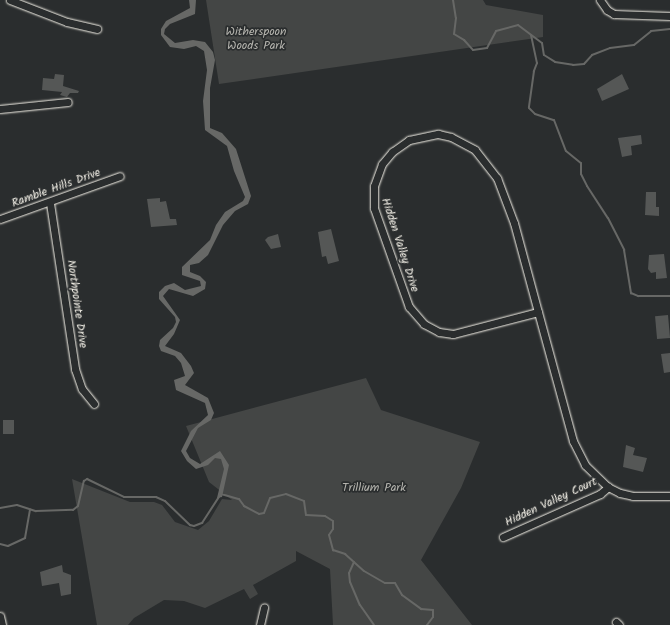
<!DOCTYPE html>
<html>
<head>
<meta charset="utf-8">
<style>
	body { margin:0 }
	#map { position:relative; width:670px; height:625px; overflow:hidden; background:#2a2d2e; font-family:Kalam,sans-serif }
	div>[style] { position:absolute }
	.green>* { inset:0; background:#444645 }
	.water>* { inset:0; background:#676866 }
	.stream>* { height:2px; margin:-1px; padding:0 1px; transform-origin:1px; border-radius:1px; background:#676866 }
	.building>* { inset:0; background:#555756; transform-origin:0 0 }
	.roads { filter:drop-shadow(0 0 1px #f4f1e8) drop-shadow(0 0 1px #f4f1e8) }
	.minor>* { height:7px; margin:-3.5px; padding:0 3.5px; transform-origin:3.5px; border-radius:3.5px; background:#2a2d2e }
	span { translate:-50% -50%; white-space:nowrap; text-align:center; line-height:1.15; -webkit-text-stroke:3.5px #2a2d2e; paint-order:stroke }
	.park-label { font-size:12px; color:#b6b5af }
	.street-label { font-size:12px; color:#f4f1e8 }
</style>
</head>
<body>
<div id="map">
	<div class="green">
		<div style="clip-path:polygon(206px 0,483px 0,486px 5px,543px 15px,543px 37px,219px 84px)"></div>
		<div style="clip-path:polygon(366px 378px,381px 410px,480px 442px,461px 488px,421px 560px,472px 625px,333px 625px,330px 569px,296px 551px,296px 561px,253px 585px,258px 594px,250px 599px,244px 589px,205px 608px,184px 601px,164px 600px,134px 618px,128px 625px,97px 625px,72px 479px,130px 502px,154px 502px,162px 505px,175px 522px,198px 530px,209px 521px,222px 499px,232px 500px,209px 482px,186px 426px)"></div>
	</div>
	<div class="water">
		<div style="clip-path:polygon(189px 0,196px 0,195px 14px,170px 24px,165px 29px,164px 34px,175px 43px,193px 40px,205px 42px,213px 52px,215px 60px,210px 88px,210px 128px,222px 133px,236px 149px,251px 196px,248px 204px,235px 211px,223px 225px,208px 255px,199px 263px,190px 265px,190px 272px,200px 276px,206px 282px,205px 289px,193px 296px,169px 289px,163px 296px,180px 320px,174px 334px,165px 346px,181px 353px,191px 366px,194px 373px,185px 385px,208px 398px,214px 413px,211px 420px,198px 428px,186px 451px,190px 458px,200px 464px,220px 451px,229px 465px,222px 497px,217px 498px,224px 469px,221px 459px,215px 458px,208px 465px,196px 469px,187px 461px,181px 451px,191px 431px,208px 415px,205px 403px,176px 390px,174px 380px,185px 376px,181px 363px,175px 356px,161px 351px,159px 346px,160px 340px,173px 328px,176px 322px,175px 317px,159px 299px,159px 292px,165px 286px,174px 283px,185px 290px,201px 286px,200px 281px,182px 275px,182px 267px,210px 240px,216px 225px,225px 212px,243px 201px,245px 197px,234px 171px,227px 146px,205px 130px,203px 101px,207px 70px,204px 51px,196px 46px,184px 49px,170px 47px,161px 35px,161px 29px,166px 21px,190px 8px)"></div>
	</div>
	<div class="stream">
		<div style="left:453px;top:0;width:18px;rotate:81deg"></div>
		<div style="left:456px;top:18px;width:16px;rotate:97deg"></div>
		<div style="left:454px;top:34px;width:12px;rotate:31deg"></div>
		<div style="left:464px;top:40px;width:13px;rotate:48deg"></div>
		<div style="left:473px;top:50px;width:14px;rotate:-8deg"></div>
		<div style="left:487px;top:48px;width:19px;rotate:-62deg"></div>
		<div style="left:496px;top:31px;width:23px;rotate:-15deg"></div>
		<div style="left:518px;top:25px;width:30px;rotate:37deg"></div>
		<div style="left:542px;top:43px;width:12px;rotate:81deg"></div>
		<div style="left:544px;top:55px;width:13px;rotate:32deg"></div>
		<div style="left:555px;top:62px;width:18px;rotate:9deg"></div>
		<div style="left:573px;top:65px;width:11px;rotate:-5deg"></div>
		<div style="left:584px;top:64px;width:12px;rotate:-48deg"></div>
		<div style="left:592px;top:55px;width:19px;rotate:-21deg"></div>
		<div style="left:610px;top:48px;width:24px;rotate:-7deg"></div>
		<div style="left:634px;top:45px;width:22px;rotate:-39deg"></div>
		<div style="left:651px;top:31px;width:19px;rotate:-6deg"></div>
		<div style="left:531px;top:35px;width:29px;rotate:78deg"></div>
		<div style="left:537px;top:63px;width:9px;rotate:111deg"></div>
		<div style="left:534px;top:71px;width:37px;rotate:98deg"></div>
		<div style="left:529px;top:108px;width:8px;rotate:45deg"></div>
		<div style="left:535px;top:114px;width:20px;rotate:18deg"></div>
		<div style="left:554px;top:120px;width:33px;rotate:69deg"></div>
		<div style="left:566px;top:151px;width:19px;rotate:39deg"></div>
		<div style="left:581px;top:163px;width:11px;rotate:90deg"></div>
		<div style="left:581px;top:174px;width:13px;rotate:63deg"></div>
		<div style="left:587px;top:186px;width:38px;rotate:57deg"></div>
		<div style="left:608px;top:218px;width:36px;rotate:63deg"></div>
		<div style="left:624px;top:250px;width:44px;rotate:80.8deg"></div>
		<div style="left:631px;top:293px;width:8px;rotate:23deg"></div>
		<div style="left:638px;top:296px;width:32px"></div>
		<div style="left:0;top:508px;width:17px;rotate:-10deg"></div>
		<div style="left:17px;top:505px;width:20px;rotate:18deg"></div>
		<div style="left:36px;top:511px;width:37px;rotate:-2deg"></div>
		<div style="left:73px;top:510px;width:6px;rotate:-39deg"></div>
		<div style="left:78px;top:506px;width:26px;rotate:-77deg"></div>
		<div style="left:84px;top:481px;width:4px;rotate:-34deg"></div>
		<div style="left:87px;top:479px;width:41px;rotate:25.9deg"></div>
		<div style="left:124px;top:497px;width:32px"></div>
		<div style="left:156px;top:497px;width:10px;rotate:24deg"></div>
		<div style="left:165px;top:501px;width:35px;rotate:44deg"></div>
		<div style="left:190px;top:525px;width:4px;rotate:14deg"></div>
		<div style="left:194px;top:526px;width:9px;rotate:-21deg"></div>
		<div style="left:202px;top:523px;width:35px;rotate:-57deg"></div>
		<div style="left:221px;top:494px;width:19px;rotate:16deg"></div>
		<div style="left:239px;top:499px;width:9px;rotate:54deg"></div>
		<div style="left:244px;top:506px;width:17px;rotate:28deg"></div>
		<div style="left:259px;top:514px;width:5px;rotate:-11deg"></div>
		<div style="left:264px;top:513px;width:16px;rotate:-68deg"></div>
		<div style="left:270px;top:498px;width:16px;rotate:-14deg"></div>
		<div style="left:286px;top:494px;width:19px;rotate:21deg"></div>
		<div style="left:304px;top:501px;width:14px;rotate:82deg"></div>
		<div style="left:306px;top:515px;width:19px;rotate:3deg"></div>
		<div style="left:325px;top:516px;width:9px;rotate:32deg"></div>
		<div style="left:333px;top:521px;width:8px;rotate:90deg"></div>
		<div style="left:333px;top:529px;width:7px;rotate:124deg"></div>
		<div style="left:329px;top:535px;width:16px;rotate:75deg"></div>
		<div style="left:333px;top:550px;width:13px;rotate:18deg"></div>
		<div style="left:345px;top:554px;width:25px;rotate:42deg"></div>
		<div style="left:364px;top:571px;width:24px;rotate:30deg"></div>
		<div style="left:385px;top:583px;width:10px"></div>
		<div style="left:395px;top:583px;width:14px;rotate:60deg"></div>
		<div style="left:402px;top:595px;width:24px;rotate:36deg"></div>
		<div style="left:421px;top:609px;width:12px;rotate:5deg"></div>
		<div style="left:433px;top:610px;width:7px;rotate:90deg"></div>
		<div style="left:433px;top:617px;width:10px;rotate:127deg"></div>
		<div style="left:0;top:544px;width:8px;rotate:14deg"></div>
		<div style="left:8px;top:546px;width:19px;rotate:-25deg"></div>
		<div style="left:25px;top:538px;width:29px;rotate:-80deg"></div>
		<div style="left:354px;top:562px;width:12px;rotate:114deg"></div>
		<div style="left:349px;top:573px;width:9px;rotate:84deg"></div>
		<div style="left:350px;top:582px;width:25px;rotate:67deg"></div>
		<div style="left:360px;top:605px;width:24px;rotate:55deg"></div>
	</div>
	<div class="building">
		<div style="clip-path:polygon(55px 74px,64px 75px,63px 86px,79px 91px,78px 93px,70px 93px,67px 97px,60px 95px,62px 92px,42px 90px,43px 78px,54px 79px)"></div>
		<div style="clip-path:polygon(622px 74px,629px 89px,602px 101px,597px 89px)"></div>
		<div style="clip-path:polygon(641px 135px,642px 144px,631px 146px,632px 155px,622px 157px,618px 138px)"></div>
		<div style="clip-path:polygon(646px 192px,656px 192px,656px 207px,659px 207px,659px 216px,645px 215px)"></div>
		<div style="clip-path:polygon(160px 198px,160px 202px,166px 201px,170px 219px,176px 219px,177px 225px,151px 227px,147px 199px)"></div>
		<div style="clip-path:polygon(331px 229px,339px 261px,328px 264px,326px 256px,322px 257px,318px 232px)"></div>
		<div style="clip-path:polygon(278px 234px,281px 247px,271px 249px,265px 240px,268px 237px)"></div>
		<div style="clip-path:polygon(664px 254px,667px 278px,656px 279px,656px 272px,651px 273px,648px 269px,649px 255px)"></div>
		<div style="left:668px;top:315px;width:23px;height:13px;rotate:85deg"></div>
		<div style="clip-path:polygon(670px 353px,670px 372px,664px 373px,661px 354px)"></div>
		<div style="left:3px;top:420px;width:11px;height:14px"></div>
		<div style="clip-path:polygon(626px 445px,635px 448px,633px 455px,647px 458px,643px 472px,623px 467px)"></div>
		<div style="clip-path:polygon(62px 565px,63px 572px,71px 575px,71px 594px,61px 596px,59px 583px,42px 586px,40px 572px)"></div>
	</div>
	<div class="roads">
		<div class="minor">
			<div style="left:10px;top:0;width:61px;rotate:21.1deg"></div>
			<div style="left:67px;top:22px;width:31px;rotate:13deg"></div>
			<div style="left:600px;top:0;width:12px;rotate:55deg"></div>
			<div style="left:607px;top:10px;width:8px;rotate:30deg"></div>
			<div style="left:614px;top:14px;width:56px;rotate:2deg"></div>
			<div style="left:0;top:109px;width:68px;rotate:-5.9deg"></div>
			<div style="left:438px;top:134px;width:13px;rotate:13deg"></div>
			<div style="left:451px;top:137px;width:27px;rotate:28deg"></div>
			<div style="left:475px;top:150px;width:36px;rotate:52deg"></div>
			<div style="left:497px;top:178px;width:48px;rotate:69.3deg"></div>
			<div style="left:514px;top:223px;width:92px;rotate:74.9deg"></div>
			<div style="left:538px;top:312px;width:88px;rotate:165.5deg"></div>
			<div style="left:453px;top:334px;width:14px;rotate:-172deg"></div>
			<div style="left:439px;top:332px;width:17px;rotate:-152deg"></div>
			<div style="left:424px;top:324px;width:23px;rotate:-131deg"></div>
			<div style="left:409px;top:307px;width:105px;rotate:-109.5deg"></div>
			<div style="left:374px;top:208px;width:22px;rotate:-90deg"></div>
			<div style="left:374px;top:186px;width:23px;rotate:-70deg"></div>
			<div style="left:382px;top:164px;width:16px;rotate:-50deg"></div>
			<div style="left:392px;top:152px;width:21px;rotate:-35deg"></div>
			<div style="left:409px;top:140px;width:30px;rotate:-12deg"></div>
			<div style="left:50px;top:203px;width:168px;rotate:81.4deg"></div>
			<div style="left:75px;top:369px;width:21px;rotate:71deg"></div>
			<div style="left:82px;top:389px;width:19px;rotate:51deg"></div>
			<div style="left:0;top:219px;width:127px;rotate:-19.7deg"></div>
			<div style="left:538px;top:312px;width:134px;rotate:74.8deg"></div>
			<div style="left:573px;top:441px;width:27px;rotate:63deg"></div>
			<div style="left:585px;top:465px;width:32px;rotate:44deg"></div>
			<div style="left:608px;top:487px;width:13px;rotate:27deg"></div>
			<div style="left:620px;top:493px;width:13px;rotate:13deg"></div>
			<div style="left:633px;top:496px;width:37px"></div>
			<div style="left:503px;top:537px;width:106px;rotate:-23.9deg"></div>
			<div style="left:600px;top:494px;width:11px;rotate:-41deg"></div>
			<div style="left:0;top:616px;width:9px;rotate:77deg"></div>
			<div style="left:616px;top:622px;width:4px;rotate:45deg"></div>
			<div style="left:260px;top:625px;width:18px;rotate:-77deg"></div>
		</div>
	</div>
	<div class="park-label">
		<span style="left:256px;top:39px">Witherspoon<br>Woods Park</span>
		<span style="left:374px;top:488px">Trillium Park</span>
	</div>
	<div class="street-label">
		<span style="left:56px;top:188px;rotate:-20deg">Ramble Hills Drive</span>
		<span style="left:400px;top:245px;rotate:72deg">Hidden Valley Drive</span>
		<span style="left:77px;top:304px;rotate:82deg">Northpointe Drive</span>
		<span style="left:551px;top:502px;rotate:-25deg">Hidden Valley Court</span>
	</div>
</div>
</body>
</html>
